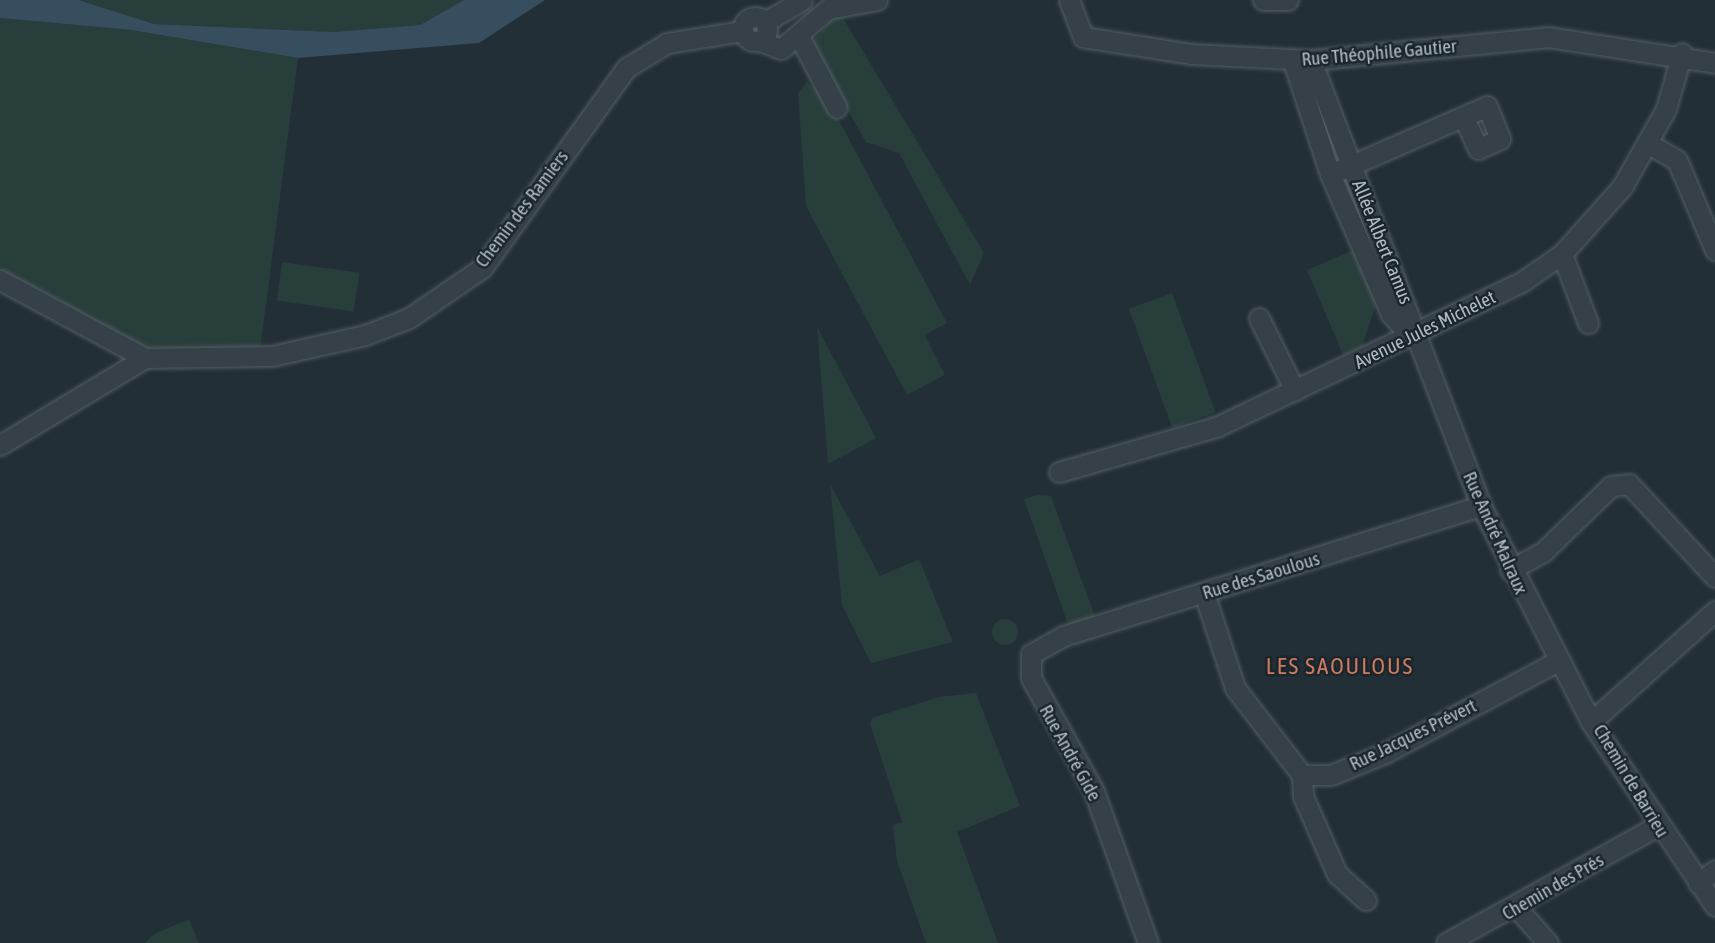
<!DOCTYPE html>
<html>
<head>
<meta charset="utf-8">
<style>
	body { margin:0 }
	#map { position:relative; width:1715px; height:943px; overflow:hidden; background:#222f37; font-family:"Asap Condensed",sans-serif }
	div>[style] { position:absolute }
	.green>* { inset:0; background:#283e3a; transform-origin:0 0 }
	.round { border-radius:50% }
	.water>* { inset:0; background:#364e5e }
	.roads { filter:drop-shadow(0 0 2px #535e65) drop-shadow(0 0 2px #535e65) }
	.minor>* { height:19px; margin:-9.5px; padding:0 9.5px; transform-origin:9.5px; border-radius:9.5px; background:#354048 }
	.minor>.ring { margin:-9.5px; padding:0; box-sizing:content-box; background:none; border:19px solid #354048; border-radius:50% }
	span { translate:-50% -50%; white-space:nowrap; text-align:center; line-height:1.15; -webkit-text-stroke:5px #1a252c; paint-order:stroke }
	.street-label { font-size:19px; color:#b0bcc4 }
	.quarter-label { font-size:23px; color:#ce7b61; letter-spacing:2px }
</style>
</head>
<body>
<div id="map">
	<div class="green">
		<div style="clip-path:polygon(79px 0,464px 0,420px 25px,334px 32px,154px 24px)"></div>
		<div style="clip-path:polygon(839px 11px,984px 253px,970px 285px,899px 153px,866px 142px,810px 45px)"></div>
		<div style="clip-path:polygon(0 18px,131px 30px,298px 58px,260px 351px,146px 350px,0 271px)"></div>
		<div style="clip-path:polygon(807px 82px,828px 100px,947px 323px,925px 335px,945px 375px,907px 395px,806px 206px,798px 93px)"></div>
		<div style="clip-path:polygon(1356px 249px,1377px 301px,1362px 347px,1343px 355px,1307px 270px)"></div>
		<div style="left:282px;top:262px;width:78px;height:39px;rotate:8deg"></div>
		<div style="left:1172px;top:293px;width:127px;height:46px;rotate:70deg"></div>
		<div style="clip-path:polygon(817px 327px,876px 438px,828px 464px)"></div>
		<div style="clip-path:polygon(830px 484px,880px 576px,919px 559px,953px 642px,871px 663px,842px 605px)"></div>
		<div style="clip-path:polygon(1038px 495px,1051px 496px,1096px 619px,1069px 627px,1024px 499px)"></div>
		<div class="round" style="left:992px;top:619px;width:26px;height:26px"></div>
		<div style="clip-path:polygon(976px 693px,1020px 806px,957px 832px,998px 943px,926px 943px,897px 861px,893px 825px,902px 822px,870px 724px,872px 718px,939px 697px)"></div>
		<div style="clip-path:polygon(189px 919px,199px 943px,145px 943px,154px 934px)"></div>
	</div>
	<div class="water">
		<div style="clip-path:polygon(0 0,79px 0,154px 24px,334px 32px,420px 25px,464px 0,545px 0,479px 43px,298px 58px,131px 30px,0 18px)"></div>
	</div>
	<div class="roads">
		<div class="minor">
			<div style="left:1069px;top:0;width:40px;rotate:69deg"></div>
			<div style="left:1083px;top:37px;width:109px;rotate:8.9deg"></div>
			<div style="left:1191px;top:54px;width:120px;rotate:2.9deg"></div>
			<div style="left:1311px;top:60px;width:238px;rotate:-5.5deg"></div>
			<div style="left:1548px;top:37px;width:169px;rotate:8.8deg"></div>
			<div style="left:1263px;top:0;width:25px"></div>
			<div class="ring" style="left:743px;top:17px;width:5px;height:5px"></div>
			<div style="left:765px;top:22px;width:43px;rotate:-30.7deg"></div>
			<div style="left:799px;top:36px;width:81px;rotate:62.2deg"></div>
			<div style="left:760px;top:41px;width:22px;rotate:21deg"></div>
			<div style="left:781px;top:49px;width:62px;rotate:-40.4deg"></div>
			<div style="left:828px;top:9px;width:50px;rotate:-10.4deg"></div>
			<div style="left:1311px;top:60px;width:477px;rotate:69.1deg"></div>
			<div style="left:1481px;top:506px;width:242px;rotate:63deg"></div>
			<div style="left:1293px;top:61px;width:119px;rotate:71.9deg"></div>
			<div style="left:1330px;top:174px;width:153px;rotate:66.5deg"></div>
			<div style="left:1391px;top:314px;width:31px;rotate:48deg"></div>
			<div style="left:1649px;top:144px;width:32px;rotate:30deg"></div>
			<div style="left:1677px;top:160px;width:98px;rotate:67.1deg"></div>
			<div style="left:1340px;top:170px;width:160px;rotate:-23.5deg"></div>
			<div style="left:1487px;top:106px;width:35px;rotate:68deg"></div>
			<div style="left:1500px;top:139px;width:24px;rotate:156deg"></div>
			<div style="left:1478px;top:149px;width:35px;rotate:-114deg"></div>
			<div style="left:1562px;top:254px;width:74px;rotate:69.4deg"></div>
			<div style="left:0;top:280px;width:165px;rotate:28.3deg"></div>
			<div style="left:145px;top:358px;width:127px;rotate:-0.9deg"></div>
			<div style="left:272px;top:356px;width:95px;rotate:-12.7deg"></div>
			<div style="left:365px;top:335px;width:47px;rotate:-21.1deg"></div>
			<div style="left:409px;top:318px;width:88px;rotate:-34.4deg"></div>
			<div style="left:482px;top:268px;width:246px;rotate:-54.2deg"></div>
			<div style="left:626px;top:68px;width:48px;rotate:-31.4deg"></div>
			<div style="left:667px;top:43px;width:77px;rotate:-9deg"></div>
			<div style="left:1259px;top:318px;width:81px;rotate:63.7deg"></div>
			<div style="left:0;top:445px;width:169px;rotate:-31deg"></div>
			<div style="left:1059px;top:472px;width:163px;rotate:-16deg"></div>
			<div style="left:1216px;top:427px;width:340px;rotate:-25.4deg"></div>
			<div style="left:1523px;top:281px;width:47px;rotate:-34.7deg"></div>
			<div style="left:1562px;top:254px;width:90px;rotate:-48.2deg"></div>
			<div style="left:1622px;top:187px;width:90px;rotate:-60.6deg"></div>
			<div style="left:1666px;top:109px;width:58px;rotate:-74.1deg"></div>
			<div style="left:1510px;top:570px;width:39px;rotate:-29deg"></div>
			<div style="left:1544px;top:551px;width:93px;rotate:-44.1deg"></div>
			<div style="left:1611px;top:486px;width:18px;rotate:-6deg"></div>
			<div style="left:1629px;top:484px;width:127px;rotate:47.2deg"></div>
			<div style="left:1204px;top:593px;width:100px;rotate:71.9deg"></div>
			<div style="left:1235px;top:688px;width:110px;rotate:52.4deg"></div>
			<div style="left:1302px;top:775px;width:29px"></div>
			<div style="left:1331px;top:775px;width:61px;rotate:-22.3deg"></div>
			<div style="left:1387px;top:752px;width:194px;rotate:-28deg"></div>
			<div style="left:1715px;top:611px;width:166px;rotate:138.2deg"></div>
			<div style="left:1591px;top:722px;width:222px;rotate:56deg"></div>
			<div style="left:1302px;top:775px;width:21px;rotate:87deg"></div>
			<div style="left:1303px;top:796px;width:85px;rotate:66.4deg"></div>
			<div style="left:1337px;top:874px;width:39px;rotate:42deg"></div>
			<div style="left:1698px;top:883px;width:21px;rotate:-37deg"></div>
			<div style="left:1517px;top:908px;width:47px;rotate:48.5deg"></div>
			<div style="left:1148px;top:943px;width:161px;rotate:-109.6deg"></div>
			<div style="left:1094px;top:791px;width:129px;rotate:-119.1deg"></div>
			<div style="left:1031px;top:678px;width:24px;rotate:-90deg"></div>
			<div style="left:1031px;top:654px;width:37px;rotate:-29deg"></div>
			<div style="left:1063px;top:636px;width:438px;rotate:-17.3deg"></div>
			<div style="left:1446px;top:943px;width:241px;rotate:-29deg"></div>
		</div>
	</div>
	<div class="street-label">
		<span style="left:1379px;top:53px;rotate:-5deg">Rue Théophile Gautier</span>
		<span style="left:522px;top:209px;rotate:-53deg">Chemin des Ramiers</span>
		<span style="left:1382px;top:242px;rotate:68deg">Allée Albert Camus</span>
		<span style="left:1425px;top:330px;rotate:-26deg">Avenue Jules Michelet</span>
		<span style="left:1495px;top:533px;rotate:66deg">Rue André Malraux</span>
		<span style="left:1261px;top:576px;rotate:-17deg">Rue des Saoulous</span>
		<span style="left:1413px;top:735px;rotate:-26deg">Rue Jacques Prévert</span>
		<span style="left:1070px;top:753px;rotate:61deg">Rue André Gide</span>
		<span style="left:1631px;top:781px;rotate:59deg">Chemin de Barrieu</span>
		<span style="left:1553px;top:887px;rotate:-30deg">Chemin des Prés</span>
	</div>
	<div class="quarter-label">
		<span style="left:1340px;top:666px">LES SAOULOUS</span>
	</div>
</div>
</body>
</html>
